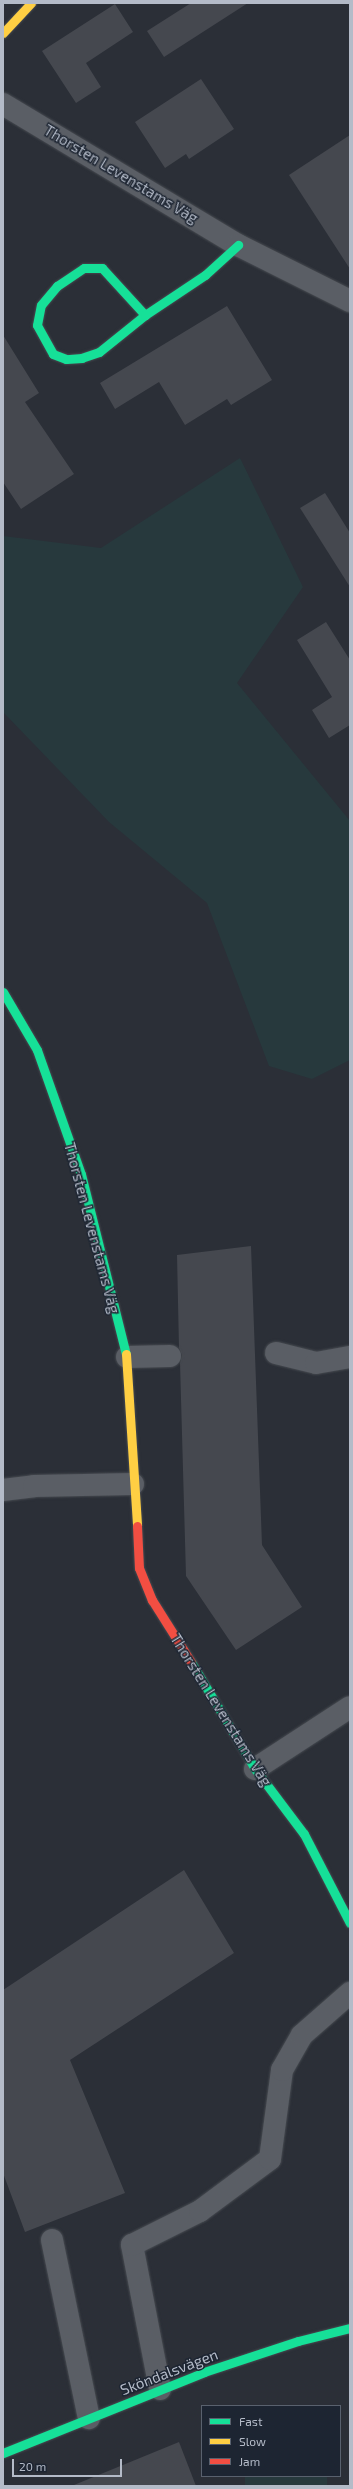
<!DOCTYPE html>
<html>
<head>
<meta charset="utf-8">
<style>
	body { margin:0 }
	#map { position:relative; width:353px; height:2489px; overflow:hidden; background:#2b2f37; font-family:"Exo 2",sans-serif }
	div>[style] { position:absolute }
	.green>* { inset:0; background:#27393d; transform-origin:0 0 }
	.building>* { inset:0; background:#45484f }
	.roads { filter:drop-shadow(0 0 1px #464a50) drop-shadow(0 0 1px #464a50) }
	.lane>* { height:22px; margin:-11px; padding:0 11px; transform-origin:11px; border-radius:11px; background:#5a5e65 }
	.street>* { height:22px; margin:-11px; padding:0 11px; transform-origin:11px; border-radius:11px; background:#5a5e65 }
	.fast>* { height:9px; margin:-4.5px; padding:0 4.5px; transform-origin:4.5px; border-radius:4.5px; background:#16e098 }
	.slow>* { height:9px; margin:-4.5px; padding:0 4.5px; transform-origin:4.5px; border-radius:4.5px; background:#ffcf43 }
	.jam>* { height:9px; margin:-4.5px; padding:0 4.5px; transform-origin:4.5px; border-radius:4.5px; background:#f24e42 }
	span { translate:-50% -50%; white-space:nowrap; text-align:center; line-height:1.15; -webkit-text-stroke:3px #1d2532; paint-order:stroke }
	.street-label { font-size:15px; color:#b4bbc8 }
	.frame { position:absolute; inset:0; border:4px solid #b4bbc8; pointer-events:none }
	.legend { position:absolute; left:201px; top:2405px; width:140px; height:72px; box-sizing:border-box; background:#1d2532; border:1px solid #59616e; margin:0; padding:5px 7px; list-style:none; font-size:12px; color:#b4bbc8 }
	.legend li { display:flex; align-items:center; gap:8px; height:20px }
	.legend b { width:20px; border:1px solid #59616e }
	.scale { position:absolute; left:12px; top:2459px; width:110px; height:18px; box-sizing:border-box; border:2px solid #b4bbc8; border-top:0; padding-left:5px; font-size:12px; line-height:14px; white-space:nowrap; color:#b4bbc8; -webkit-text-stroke:3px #1d2532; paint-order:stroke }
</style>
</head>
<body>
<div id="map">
	<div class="green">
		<div style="clip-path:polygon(240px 458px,303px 587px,237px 683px,350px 821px,350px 1060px,312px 1079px,269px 1066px,207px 903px,109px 822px,3px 712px,3px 536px,101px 548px)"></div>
		<div style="left:245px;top:2476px;width:82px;height:10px"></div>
	</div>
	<div class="building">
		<div style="clip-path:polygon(191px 3px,248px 3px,164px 57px,147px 31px)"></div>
		<div style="clip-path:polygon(115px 4px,133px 32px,86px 63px,101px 87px,76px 103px,42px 51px)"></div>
		<div style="clip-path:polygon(201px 79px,234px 129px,189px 159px,186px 154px,165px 168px,135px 122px)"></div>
		<div style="clip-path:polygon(350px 135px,350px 269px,289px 175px)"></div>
		<div style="clip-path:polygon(227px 306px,272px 380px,231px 405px,227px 399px,185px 425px,159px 382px,115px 409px,100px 383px)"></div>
		<div style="clip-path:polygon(3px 335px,39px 393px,25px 402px,74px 474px,21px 509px,3px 482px)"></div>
		<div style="clip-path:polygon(325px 493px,350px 533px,350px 587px,300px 508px)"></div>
		<div style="clip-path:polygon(326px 622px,350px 660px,350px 725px,329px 738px,312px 710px,332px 697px,297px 640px)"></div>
		<div style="clip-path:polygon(251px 1246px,262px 1545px,302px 1607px,236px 1650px,186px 1576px,180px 1363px,182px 1355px,179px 1348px,177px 1255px)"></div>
		<div style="clip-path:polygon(184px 1870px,234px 1953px,70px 2060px,125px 2193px,25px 2232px,3px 2173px,3px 1990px)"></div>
		<div style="clip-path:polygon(179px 2442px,196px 2486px,74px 2486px,74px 2485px)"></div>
	</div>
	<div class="roads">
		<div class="lane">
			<div style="left:276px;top:1353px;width:41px;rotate:14deg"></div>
			<div style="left:316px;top:1363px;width:35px;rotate:-10deg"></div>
			<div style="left:127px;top:1357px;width:43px;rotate:-1.3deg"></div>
			<div style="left:52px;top:2240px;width:182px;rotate:78.3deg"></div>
			<div style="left:160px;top:2389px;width:147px;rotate:-101deg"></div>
			<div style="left:132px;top:2245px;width:76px;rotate:-26.6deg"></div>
			<div style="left:200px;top:2211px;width:87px;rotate:-36.6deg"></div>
			<div style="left:270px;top:2159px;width:90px;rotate:-82.3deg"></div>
			<div style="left:282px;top:2070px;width:40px;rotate:-60.3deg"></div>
			<div style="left:302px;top:2035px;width:64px;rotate:-41.2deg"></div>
		</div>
		<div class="street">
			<div style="left:3px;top:104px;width:274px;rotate:31deg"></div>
			<div style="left:238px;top:245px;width:125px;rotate:26.6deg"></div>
			<div style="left:3px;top:1490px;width:31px;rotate:-7deg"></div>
			<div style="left:34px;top:1486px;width:99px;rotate:-1.2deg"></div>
			<div style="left:255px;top:1769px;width:113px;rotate:-33.1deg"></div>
		</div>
		<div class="fast">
			<div style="left:145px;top:315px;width:59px;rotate:141.2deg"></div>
			<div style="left:99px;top:352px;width:18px;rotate:161deg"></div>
			<div style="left:82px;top:358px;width:16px;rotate:176deg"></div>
			<div style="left:66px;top:359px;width:14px;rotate:-159deg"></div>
			<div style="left:53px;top:354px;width:33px;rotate:-119deg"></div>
			<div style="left:37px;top:325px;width:20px;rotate:-79deg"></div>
			<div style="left:41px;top:305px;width:25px;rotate:-50deg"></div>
			<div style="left:57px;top:286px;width:32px;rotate:-34deg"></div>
			<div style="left:84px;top:268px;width:18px"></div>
			<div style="left:102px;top:268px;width:64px;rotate:47.5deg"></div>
			<div style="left:145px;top:315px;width:72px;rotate:-33.7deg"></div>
			<div style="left:205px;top:275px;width:45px;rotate:-42.3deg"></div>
			<div style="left:3px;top:992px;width:67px;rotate:59.6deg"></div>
			<div style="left:37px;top:1050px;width:132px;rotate:70.5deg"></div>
			<div style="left:81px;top:1174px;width:186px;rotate:76deg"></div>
			<div style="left:191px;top:1662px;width:125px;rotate:59.1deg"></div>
			<div style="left:255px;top:1769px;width:81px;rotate:53deg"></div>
			<div style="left:304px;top:1834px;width:100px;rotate:62.7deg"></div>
			<div style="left:3px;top:2453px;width:217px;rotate:-21.9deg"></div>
			<div style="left:204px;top:2372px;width:99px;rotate:-18.3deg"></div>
			<div style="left:298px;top:2341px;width:54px;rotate:-14deg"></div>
		</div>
		<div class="slow">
			<div style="left:3px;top:33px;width:41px;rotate:-47deg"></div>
			<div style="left:126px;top:1354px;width:172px;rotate:86.3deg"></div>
		</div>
		<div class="jam">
			<div style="left:137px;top:1526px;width:42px;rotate:87.3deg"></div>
			<div style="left:139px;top:1568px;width:35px;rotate:68deg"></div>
			<div style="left:152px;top:1600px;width:73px;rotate:57.8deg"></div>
		</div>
	</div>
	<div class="street-label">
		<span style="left:121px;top:174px;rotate:31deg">Thorsten Levenstams Väg</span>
		<span style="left:92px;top:1228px;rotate:75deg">Thorsten Levenstams Väg</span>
		<span style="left:221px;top:1710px;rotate:58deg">Thorsten Levenstams Väg</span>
		<span style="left:169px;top:2372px;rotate:-21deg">Sköndalsvägen</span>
	</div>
	<div class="frame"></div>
	<ul class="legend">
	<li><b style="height:5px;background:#16e098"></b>Fast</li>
	<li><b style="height:5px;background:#ffcf43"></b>Slow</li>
	<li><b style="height:5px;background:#f24e42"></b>Jam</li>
	</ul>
	<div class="scale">20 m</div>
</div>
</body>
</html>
